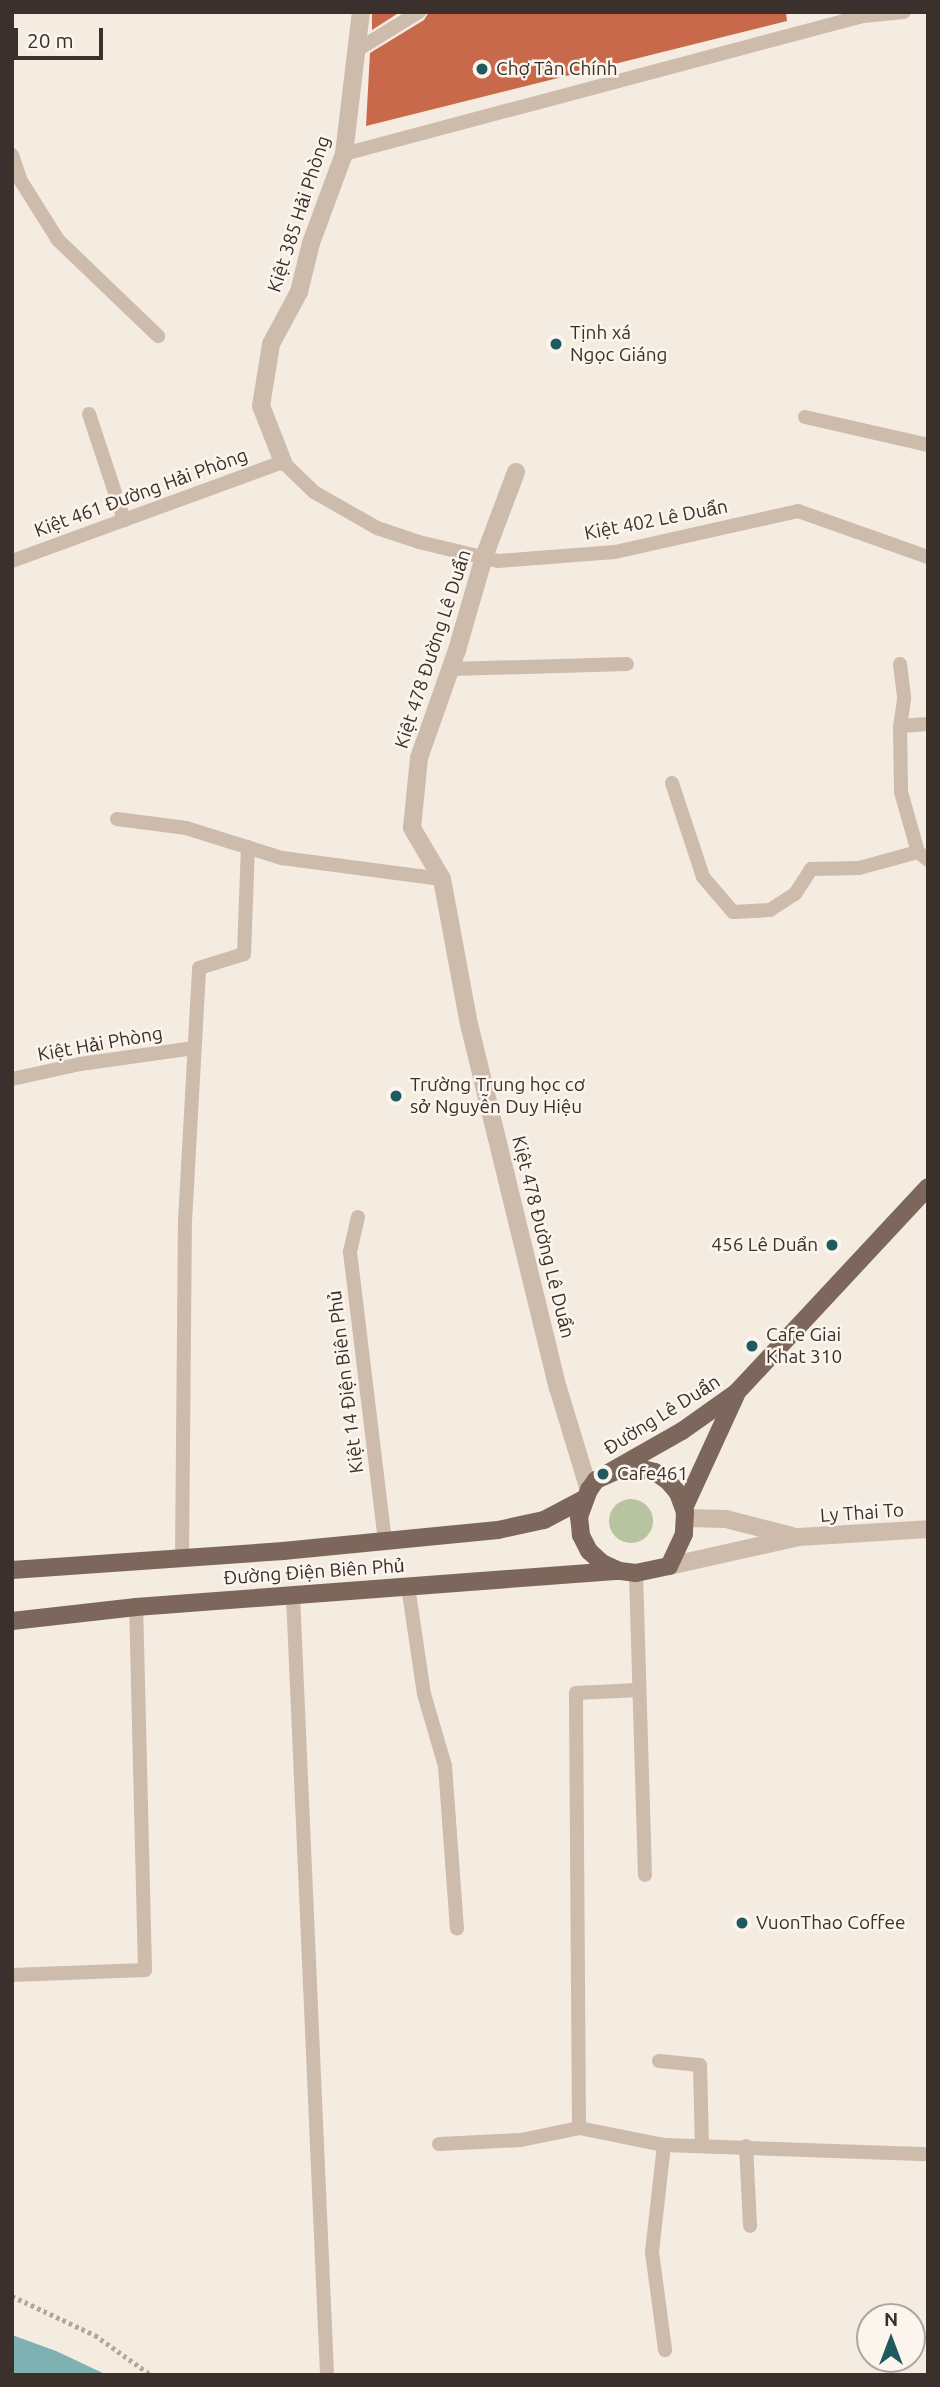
<!DOCTYPE html>
<html>
<head>
<meta charset="utf-8">
<style>
	body { margin:0 }
	#map { position:relative; width:940px; height:2387px; overflow:hidden; background:#f4ebe1; font-family:Ubuntu,sans-serif }
	div>[style] { position:absolute }
	.green>* { inset:0; background:#b8c4a0 }
	.round { border-radius:50% }
	.water>* { inset:0; background:#7fb0b2 }
	.building>* { inset:0; background:#c8694b }
	.path>* { height:4.5px; margin-top:-2.25px; transform-origin:0; background:repeating-linear-gradient(90deg,#b9a596 0 3.5px,transparent 0 7px) }
	.service>* { height:14px; margin:-7px; padding:0 7px; transform-origin:7px; border-radius:7px; background:#cdbbac }
	.minor>* { height:18px; margin:-9px; padding:0 9px; transform-origin:9px; border-radius:9px; background:#cdbbac }
	.tertiary>* { height:18px; margin:-9px; padding:0 9px; transform-origin:9px; border-radius:9px; background:#cdbbac }
	.primary>* { height:18px; margin:-9px; padding:0 9px; transform-origin:9px; border-radius:9px; background:#7d675c }
	.dots>* { width:19px; height:19px; translate:-50% -50%; box-sizing:border-box; border:4px solid #fbf5ee; border-radius:50% }
	span { translate:-50% -50%; white-space:nowrap; text-align:center; line-height:1.15; -webkit-text-stroke:5px #fbf5ee; paint-order:stroke }
	.poi-label { font-size:19px; color:#3b302b }
	.left { translate:0 -50%; text-align:left }
	.right { translate:-100% -50%; text-align:right }
	.street-label { font-size:19px; color:#3b302b }
	.frame { position:absolute; inset:0; border:14px solid #3b302b; pointer-events:none }
	.north { position:absolute; left:856px; top:2303px; width:70px; height:70px; box-sizing:border-box; background:#fbf5ee; border:2px solid #aea6a0; border-radius:50%; rotate:0deg; font-size:19px; font-weight:700; line-height:28px; text-align:center; color:#3b302b }
	.north::after { content:''; display:block; margin:auto; width:24px; height:32px; background:#1f5a5e; clip-path:polygon(50% 0,100% 100%,50% 72%,0 100%) }
	.scale { position:absolute; left:14px; top:28px; width:89px; height:32px; box-sizing:border-box; border:4px solid #3b302b; border-top:0; padding-left:9px; font-size:21px; line-height:24px; white-space:nowrap; color:#3b302b; -webkit-text-stroke:5px #fbf5ee; paint-order:stroke }
</style>
</head>
<body>
<div id="map">
	<div class="green">
		<div class="round" style="left:609px;top:1499px;width:44px;height:44px"></div>
	</div>
	<div class="water">
		<div style="clip-path:polygon(12px 2335px,56px 2351px,107px 2375px,12px 2375px)"></div>
	</div>
	<div class="building">
		<div style="clip-path:polygon(372px 12px,400px 12px,372px 30px)"></div>
		<div style="clip-path:polygon(429px 12px,786px 12px,787px 21px,366px 126px,370px 53px,424px 20px)"></div>
	</div>
	<div class="path">
		<div style="left:12px;top:2296px;width:92px;rotate:25.2deg"></div>
		<div style="left:95px;top:2335px;width:69px;rotate:35.5deg"></div>
	</div>
	<div class="service">
		<div style="left:357px;top:50px;width:73px;rotate:-31.5deg"></div>
		<div style="left:344px;top:154px;width:537px;rotate:-14.89deg"></div>
		<div style="left:863px;top:16px;width:41px;rotate:-5.6deg"></div>
		<div style="left:12px;top:155px;width:28px;rotate:71deg"></div>
		<div style="left:21px;top:181px;width:70px;rotate:57.9deg"></div>
		<div style="left:58px;top:240px;width:139px;rotate:43.8deg"></div>
		<div style="left:89px;top:414px;width:112px;rotate:71.7deg"></div>
		<div style="left:805px;top:417px;width:126px;rotate:12.8deg"></div>
		<div style="left:12px;top:561px;width:289px;rotate:-20.1deg"></div>
		<div style="left:283px;top:462px;width:43px;rotate:44.1deg"></div>
		<div style="left:314px;top:492px;width:73px;rotate:29.7deg"></div>
		<div style="left:377px;top:528px;width:44px;rotate:18.4deg"></div>
		<div style="left:419px;top:542px;width:81px;rotate:13.5deg"></div>
		<div style="left:498px;top:561px;width:117px;rotate:-4.4deg"></div>
		<div style="left:615px;top:552px;width:188px;rotate:-12.6deg"></div>
		<div style="left:798px;top:511px;width:138px;rotate:19.5deg"></div>
		<div style="left:900px;top:664px;width:35px;rotate:83deg"></div>
		<div style="left:904px;top:699px;width:27px;rotate:98deg"></div>
		<div style="left:900px;top:726px;width:66px;rotate:89.1deg"></div>
		<div style="left:901px;top:792px;width:62px;rotate:74.2deg"></div>
		<div style="left:450px;top:669px;width:177px;rotate:-1.6deg"></div>
		<div style="left:900px;top:726px;width:28px;rotate:-4deg"></div>
		<div style="left:672px;top:783px;width:99px;rotate:71.7deg"></div>
		<div style="left:703px;top:877px;width:46px;rotate:49.4deg"></div>
		<div style="left:733px;top:912px;width:37px;rotate:-3deg"></div>
		<div style="left:770px;top:910px;width:30px;rotate:-33deg"></div>
		<div style="left:795px;top:894px;width:30px;rotate:-57deg"></div>
		<div style="left:811px;top:869px;width:48px;rotate:-1.2deg"></div>
		<div style="left:859px;top:868px;width:61px;rotate:-15.2deg"></div>
		<div style="left:918px;top:852px;width:13px;rotate:39deg"></div>
		<div style="left:117px;top:819px;width:70px;rotate:7.4deg"></div>
		<div style="left:186px;top:828px;width:101px;rotate:17.4deg"></div>
		<div style="left:282px;top:858px;width:161px;rotate:7.5deg"></div>
		<div style="left:12px;top:1079px;width:70px;rotate:-12.4deg"></div>
		<div style="left:80px;top:1064px;width:115px;rotate:-8deg"></div>
		<div style="left:358px;top:1217px;width:36px;rotate:103deg"></div>
		<div style="left:350px;top:1252px;width:292px;rotate:83.1deg"></div>
		<div style="left:182px;top:1559px;width:338px;rotate:-89.5deg"></div>
		<div style="left:185px;top:1221px;width:253px;rotate:-86.8deg"></div>
		<div style="left:199px;top:968px;width:47px;rotate:-17.3deg"></div>
		<div style="left:244px;top:954px;width:107px;rotate:-87.9deg"></div>
		<div style="left:636px;top:1573px;width:302px;rotate:88.3deg"></div>
		<div style="left:408px;top:1586px;width:109px;rotate:81.6deg"></div>
		<div style="left:424px;top:1694px;width:75px;rotate:73.7deg"></div>
		<div style="left:445px;top:1766px;width:163px;rotate:85.8deg"></div>
		<div style="left:293px;top:1595px;width:781px;rotate:87.5deg"></div>
		<div style="left:12px;top:1975px;width:133px;rotate:-2.2deg"></div>
		<div style="left:145px;top:1970px;width:363px;rotate:-91.4deg"></div>
		<div style="left:659px;top:2061px;width:41px;rotate:5.6deg"></div>
		<div style="left:700px;top:2065px;width:81px;rotate:88.6deg"></div>
		<div style="left:579px;top:2128px;width:435px;rotate:-90.4deg"></div>
		<div style="left:576px;top:1693px;width:62px;rotate:-2.8deg"></div>
		<div style="left:439px;top:2144px;width:82px;rotate:-2.8deg"></div>
		<div style="left:521px;top:2140px;width:59px;rotate:-11.7deg"></div>
		<div style="left:579px;top:2128px;width:87px;rotate:11.3deg"></div>
		<div style="left:664px;top:2145px;width:264px;rotate:2deg"></div>
		<div style="left:664px;top:2145px;width:108px;rotate:96.4deg"></div>
		<div style="left:652px;top:2252px;width:99px;rotate:82.4deg"></div>
		<div style="left:746px;top:2146px;width:80px;rotate:87.1deg"></div>
	</div>
	<div class="minor">
		<div style="left:283px;top:462px;width:60px;rotate:-111.4deg"></div>
		<div style="left:261px;top:406px;width:63px;rotate:-80.8deg"></div>
		<div style="left:271px;top:344px;width:59px;rotate:-61.7deg"></div>
		<div style="left:299px;top:292px;width:50px;rotate:-76.2deg"></div>
		<div style="left:311px;top:243px;width:95px;rotate:-69.7deg"></div>
		<div style="left:344px;top:154px;width:143px;rotate:-83.2deg"></div>
		<div style="left:516px;top:472px;width:91px;rotate:110.6deg"></div>
		<div style="left:484px;top:557px;width:97px;rotate:106.2deg"></div>
		<div style="left:457px;top:650px;width:114px;rotate:109.4deg"></div>
		<div style="left:419px;top:758px;width:70px;rotate:95.7deg"></div>
		<div style="left:412px;top:828px;width:59px;rotate:59.5deg"></div>
		<div style="left:442px;top:879px;width:147px;rotate:79.5deg"></div>
		<div style="left:469px;top:1024px;width:375px;rotate:76.3deg"></div>
		<div style="left:558px;top:1388px;width:107px;rotate:73.1deg"></div>
	</div>
	<div class="tertiary">
		<div style="left:686px;top:1518px;width:40px;rotate:1.4deg"></div>
		<div style="left:726px;top:1519px;width:68px;rotate:14.4deg"></div>
		<div style="left:669px;top:1566px;width:133px;rotate:-12.6deg"></div>
		<div style="left:799px;top:1537px;width:129px;rotate:-3.5deg"></div>
	</div>
	<div class="primary">
		<div style="left:623px;top:1468px;width:16px"></div>
		<div style="left:639px;top:1468px;width:16px;rotate:14deg"></div>
		<div style="left:655px;top:1472px;width:16px;rotate:35deg"></div>
		<div style="left:668px;top:1481px;width:16px;rotate:50deg"></div>
		<div style="left:678px;top:1493px;width:20px;rotate:70deg"></div>
		<div style="left:685px;top:1512px;width:22px;rotate:93deg"></div>
		<div style="left:684px;top:1534px;width:35px;rotate:115deg"></div>
		<div style="left:669px;top:1566px;width:34px;rotate:168deg"></div>
		<div style="left:636px;top:1573px;width:17px;rotate:-173deg"></div>
		<div style="left:619px;top:1571px;width:19px;rotate:-155deg"></div>
		<div style="left:602px;top:1563px;width:18px;rotate:-137deg"></div>
		<div style="left:589px;top:1551px;width:18px;rotate:-117deg"></div>
		<div style="left:581px;top:1535px;width:18px;rotate:-96deg"></div>
		<div style="left:579px;top:1517px;width:29px;rotate:-70deg"></div>
		<div style="left:589px;top:1490px;width:12px;rotate:-55deg"></div>
		<div style="left:596px;top:1480px;width:30px;rotate:-24deg"></div>
		<div style="left:608px;top:1473px;width:85px;rotate:-29.6deg"></div>
		<div style="left:682px;top:1431px;width:67px;rotate:-35.3deg"></div>
		<div style="left:737px;top:1392px;width:280px;rotate:-47deg"></div>
		<div style="left:684px;top:1508px;width:124px;rotate:-65.3deg"></div>
		<div style="left:12px;top:1570px;width:272px;rotate:-4deg"></div>
		<div style="left:283px;top:1551px;width:216px;rotate:-5.6deg"></div>
		<div style="left:498px;top:1530px;width:47px;rotate:-12.3deg"></div>
		<div style="left:544px;top:1520px;width:45px;rotate:-27.7deg"></div>
		<div style="left:12px;top:1621px;width:125px;rotate:-6.4deg"></div>
		<div style="left:136px;top:1607px;width:484px;rotate:-4.3deg"></div>
	</div>
	<div class="dots">
		<div style="left:482px;top:69px;background:#1f5a5e"></div>
		<div style="left:556px;top:344px;background:#1f5a5e"></div>
		<div style="left:396px;top:1096px;background:#1f5a5e"></div>
		<div style="left:832px;top:1245px;background:#1f5a5e"></div>
		<div style="left:752px;top:1346px;background:#1f5a5e"></div>
		<div style="left:603px;top:1474px;background:#1f5a5e"></div>
		<div style="left:742px;top:1923px;background:#1f5a5e"></div>
	</div>
	<div class="poi-label">
		<span class="left" style="left:496px;top:69px">Chợ Tân Chính</span>
		<span class="left" style="left:570px;top:344px">Tịnh xá<br>Ngọc Giáng</span>
		<span class="left" style="left:410px;top:1096px">Trường Trung học cơ<br>sở Nguyễn Duy Hiệu</span>
		<span class="right" style="left:818px;top:1245px">456 Lê Duẩn</span>
		<span class="left" style="left:766px;top:1346px">Cafe Giai<br>Khat 310</span>
		<span class="left" style="left:617px;top:1474px">Cafe461</span>
		<span class="left" style="left:756px;top:1923px">VuonThao Coffee</span>
	</div>
	<div class="street-label">
		<span style="left:299px;top:214px;rotate:-72deg">Kiệt 385 Hải Phòng</span>
		<span style="left:141px;top:493px;rotate:-20deg">Kiệt 461 Đường Hải Phòng</span>
		<span style="left:656px;top:520px;rotate:-11deg">Kiệt 402 Lê Duẩn</span>
		<span style="left:433px;top:649px;rotate:-72deg">Kiệt 478 Đường Lê Duẩn</span>
		<span style="left:100px;top:1044px;rotate:-10deg">Kiệt Hải Phòng</span>
		<span style="left:543px;top:1237px;rotate:76deg">Kiệt 478 Đường Lê Duẩn</span>
		<span style="left:346px;top:1382px;rotate:-97deg">Kiệt 14 Điện Biên Phủ</span>
		<span style="left:662px;top:1415px;rotate:-32deg">Đường Lê Duẩn</span>
		<span style="left:862px;top:1513px;rotate:-4deg">Ly Thai To</span>
		<span style="left:314px;top:1572px;rotate:-4deg">Đường Điện Biên Phủ</span>
	</div>
	<div class="frame"></div>
	<div class="north">N</div>
	<div class="scale">20 m</div>
</div>
</body>
</html>
